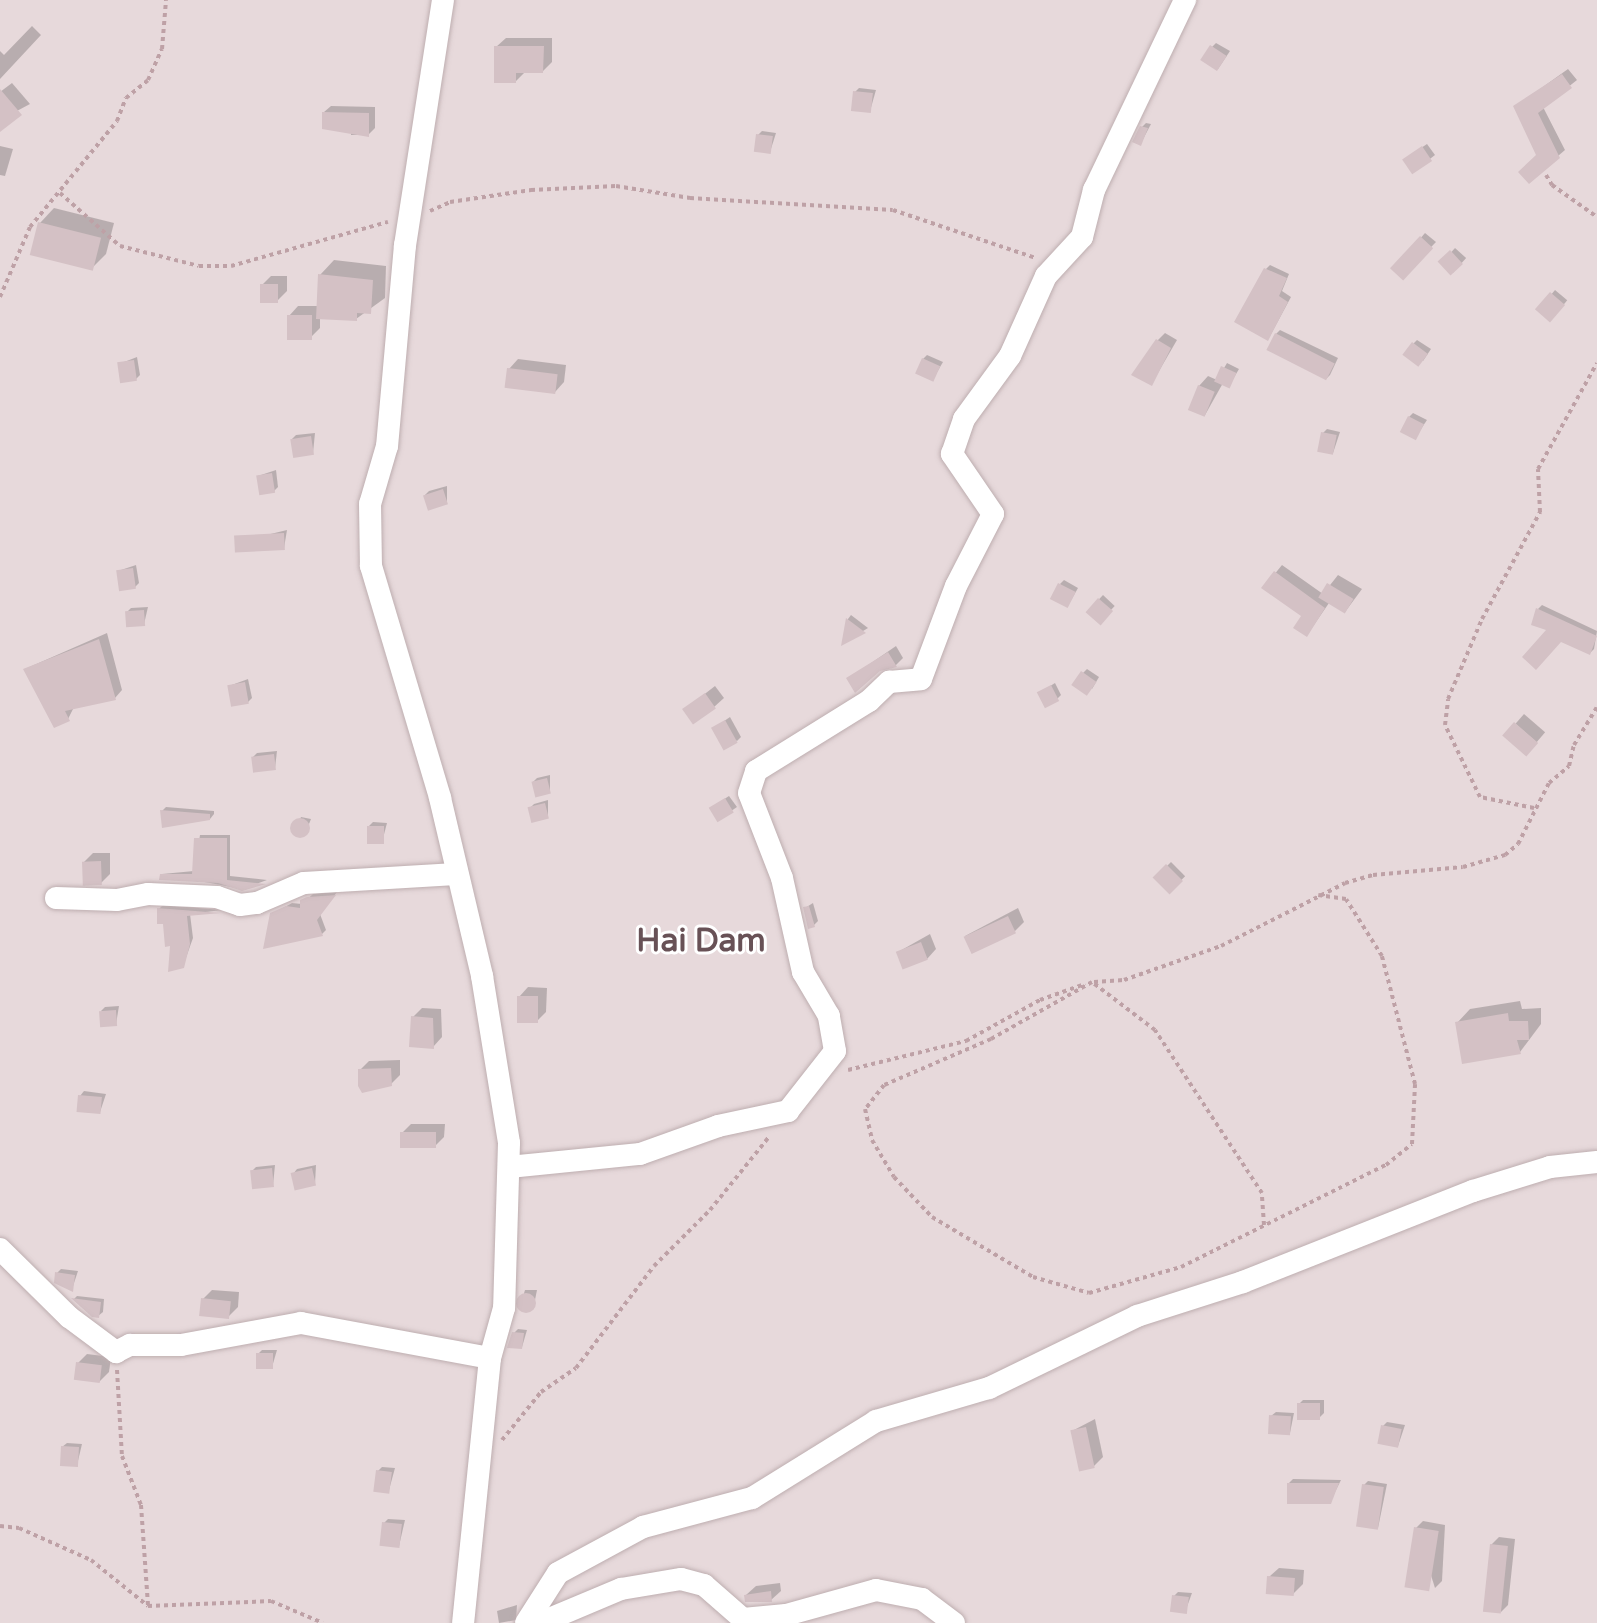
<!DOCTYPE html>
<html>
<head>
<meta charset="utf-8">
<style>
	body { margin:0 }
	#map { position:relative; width:1597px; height:1623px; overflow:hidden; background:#f3eaeb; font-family:"Varela Round",sans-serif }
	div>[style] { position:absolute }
	.residential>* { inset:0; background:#e7d9db; transform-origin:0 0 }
	.shadow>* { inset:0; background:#0003; transform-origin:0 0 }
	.building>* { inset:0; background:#d4c1c5; transform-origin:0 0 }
	.round { border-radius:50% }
	.path>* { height:4px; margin-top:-2px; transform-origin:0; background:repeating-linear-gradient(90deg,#bea1a6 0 4px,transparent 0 8px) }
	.roads { filter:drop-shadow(0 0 2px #beaeb0) drop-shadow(0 0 2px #beaeb0) }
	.minor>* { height:22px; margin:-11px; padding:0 11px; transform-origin:11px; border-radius:11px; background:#fff }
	span { translate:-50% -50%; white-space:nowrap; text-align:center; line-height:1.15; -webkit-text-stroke:6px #fff; paint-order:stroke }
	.district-label { font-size:32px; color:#685156; font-weight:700 }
</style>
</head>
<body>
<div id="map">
	<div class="residential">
		<div style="left:0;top:0;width:1597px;height:1623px"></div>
	</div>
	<div class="shadow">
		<div style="clip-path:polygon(32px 26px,41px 35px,0 79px,0 51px,4px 55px)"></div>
		<div style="clip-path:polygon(506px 38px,552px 38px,552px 62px,543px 71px,526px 71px,516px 81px,496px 47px)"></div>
		<div style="clip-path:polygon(1216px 43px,1230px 51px,1218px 69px,1212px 47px)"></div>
		<div style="clip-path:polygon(1568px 69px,1577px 80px,1543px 107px,1565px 150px,1558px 156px,1539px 155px,1515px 107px)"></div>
		<div style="clip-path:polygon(12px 83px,30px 104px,0 120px,0 92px)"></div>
		<div style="clip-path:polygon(859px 88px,876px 90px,870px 111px,855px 92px)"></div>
		<div style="clip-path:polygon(331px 106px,375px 107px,375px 128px,368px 135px,351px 135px,351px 129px,324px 112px)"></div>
		<div style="clip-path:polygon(1146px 123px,1151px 124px,1141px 143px,1142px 127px)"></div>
		<div style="clip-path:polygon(762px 131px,776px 133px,770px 152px,758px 135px)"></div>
		<div style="clip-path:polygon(1427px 144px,1435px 155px,1413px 172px,1409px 156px)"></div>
		<div style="clip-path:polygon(0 146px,13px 149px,5px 176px,0 175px)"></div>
		<div style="clip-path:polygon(54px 208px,114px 223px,106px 254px,92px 268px,40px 223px)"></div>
		<div style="clip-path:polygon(1425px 233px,1436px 242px,1402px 277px,1394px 269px)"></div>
		<div style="left:1455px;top:248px;width:15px;height:20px;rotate:42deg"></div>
		<div style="clip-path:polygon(334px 260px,386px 266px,385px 298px,356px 319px,320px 317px,320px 328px,311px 337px,289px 316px,298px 306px,318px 306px,320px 275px)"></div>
		<div style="clip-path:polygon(1270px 265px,1289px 274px,1282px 291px,1291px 297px,1271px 334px,1266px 269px)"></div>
		<div style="clip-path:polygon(271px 276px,287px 276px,287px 291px,277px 301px,262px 285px)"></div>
		<div style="left:1555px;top:290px;width:16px;height:26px;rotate:40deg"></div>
		<div style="clip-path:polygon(1280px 330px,1338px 358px,1330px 375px,1326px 379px,1276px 334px)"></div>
		<div style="clip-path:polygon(1165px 333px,1177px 340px,1152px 383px,1157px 341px)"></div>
		<div style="clip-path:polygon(1417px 340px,1431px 349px,1423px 361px,1413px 344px)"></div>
		<div style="clip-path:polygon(927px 355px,943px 362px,933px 379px,923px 359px)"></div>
		<div style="clip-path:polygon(137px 357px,140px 375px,136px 379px,119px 364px)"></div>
		<div style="clip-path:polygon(518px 359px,566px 365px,564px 382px,555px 392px,509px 369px)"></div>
		<div style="clip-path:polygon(1227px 363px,1239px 369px,1229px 386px,1223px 383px,1205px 415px,1199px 386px,1208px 376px,1217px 380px)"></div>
		<div style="clip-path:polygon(1413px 413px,1427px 420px,1415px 438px,1409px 417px)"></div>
		<div style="clip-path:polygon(1327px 429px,1340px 432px,1333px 453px,1323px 433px)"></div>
		<div style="clip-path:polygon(315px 433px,313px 453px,292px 439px,296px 435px)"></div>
		<div style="clip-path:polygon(276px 470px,278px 487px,274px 491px,258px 476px)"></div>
		<div style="clip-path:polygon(447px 486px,447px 502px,425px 495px,429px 491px)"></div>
		<div style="clip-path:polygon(287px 530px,284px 548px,237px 545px,241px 541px)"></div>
		<div style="clip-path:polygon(136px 565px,139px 583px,135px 587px,118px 571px)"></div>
		<div style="clip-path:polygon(1282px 565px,1323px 594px,1338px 575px,1362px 589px,1345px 612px,1329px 603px,1307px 635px,1303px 616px,1264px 587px)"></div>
		<div style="clip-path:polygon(1064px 580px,1078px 588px,1070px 602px,1060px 584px)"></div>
		<div style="left:1103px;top:595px;width:16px;height:23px;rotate:43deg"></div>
		<div style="clip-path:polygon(1542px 605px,1597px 631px,1594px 649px,1590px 653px,1550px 629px,1538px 609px)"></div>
		<div style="clip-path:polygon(148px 607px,144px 624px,127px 612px,131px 608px)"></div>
		<div style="clip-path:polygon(851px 615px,868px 628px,843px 643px,848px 619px)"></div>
		<div style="clip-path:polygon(107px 633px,122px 690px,115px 698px,74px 707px,68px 719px,25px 669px)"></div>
		<div style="clip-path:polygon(896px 646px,903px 658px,896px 665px,848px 679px)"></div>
		<div style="clip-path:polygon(1087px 669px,1099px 677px,1092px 689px,1083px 673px)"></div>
		<div style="clip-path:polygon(248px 679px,252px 698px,248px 702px,229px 686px)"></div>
		<div style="clip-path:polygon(1055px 683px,1061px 695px,1057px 699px,1039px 693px)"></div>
		<div style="clip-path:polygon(715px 686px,724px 698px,714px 707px,684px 710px)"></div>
		<div style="left:1524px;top:714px;width:28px;height:13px;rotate:41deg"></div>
		<div style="clip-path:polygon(730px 717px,741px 737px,737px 741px,714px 728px)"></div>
		<div style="clip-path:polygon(277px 751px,275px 768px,253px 757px,257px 753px)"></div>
		<div style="clip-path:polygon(550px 775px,550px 792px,533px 782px,537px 778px)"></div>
		<div style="clip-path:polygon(729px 796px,737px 807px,718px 820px,715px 805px)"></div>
		<div style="clip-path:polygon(548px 800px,548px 818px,530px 808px,534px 804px)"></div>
		<div style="clip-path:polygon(166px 807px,214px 811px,214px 814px,210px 819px,162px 811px)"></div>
		<div style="clip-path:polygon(301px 817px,311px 819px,305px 834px,294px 832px)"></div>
		<div style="clip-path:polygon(373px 822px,387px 823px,382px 842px,369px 826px)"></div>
		<div style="clip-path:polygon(200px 835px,230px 835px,230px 876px,267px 880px,242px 889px,162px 874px,194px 871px)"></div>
		<div style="clip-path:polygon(93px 853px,110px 853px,110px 874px,101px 883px,84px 862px)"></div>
		<div style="left:1171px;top:862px;width:20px;height:23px;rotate:45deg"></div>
		<div style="clip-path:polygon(337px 892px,320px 914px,326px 930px,322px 934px,272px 914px,292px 903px,302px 904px,313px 894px)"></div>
		<div style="clip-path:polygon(813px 903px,818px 921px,814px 925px,805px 908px)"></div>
		<div style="clip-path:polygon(163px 905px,222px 910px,190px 914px,193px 938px,183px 966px,159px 909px)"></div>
		<div style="clip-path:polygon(1018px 908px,1024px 922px,1015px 931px,965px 936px)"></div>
		<div style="clip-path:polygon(930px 934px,936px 949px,927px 959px,898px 952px)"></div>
		<div style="clip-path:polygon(528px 987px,547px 988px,546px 1012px,537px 1021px,519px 997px)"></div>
		<div style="clip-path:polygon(1520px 1001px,1522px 1009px,1541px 1008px,1541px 1024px,1520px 1052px,1457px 1023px,1470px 1009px)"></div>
		<div style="clip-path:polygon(119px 1006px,116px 1024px,101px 1011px,105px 1007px)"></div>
		<div style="clip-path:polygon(422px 1008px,441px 1009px,442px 1037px,433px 1047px,413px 1017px)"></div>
		<div style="clip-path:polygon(400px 1060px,400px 1075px,391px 1084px,360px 1070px,369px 1061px)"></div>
		<div style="clip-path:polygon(84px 1091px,106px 1094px,100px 1112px,80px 1096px)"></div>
		<div style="clip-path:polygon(411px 1124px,445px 1124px,444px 1137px,435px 1146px,402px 1133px)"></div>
		<div style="clip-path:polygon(275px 1165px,273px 1185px,252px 1171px,256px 1167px)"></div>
		<div style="clip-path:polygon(316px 1165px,315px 1184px,293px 1174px,297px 1169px)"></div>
		<div style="clip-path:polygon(61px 1269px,78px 1271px,72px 1289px,57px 1273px)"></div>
		<div style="clip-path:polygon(212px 1290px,239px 1292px,238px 1307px,228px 1317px,203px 1299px)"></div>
		<div style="clip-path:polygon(525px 1290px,537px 1290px,533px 1310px,519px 1310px)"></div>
		<div style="clip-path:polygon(77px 1296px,104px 1299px,103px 1312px,98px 1316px,74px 1299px)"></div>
		<div style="clip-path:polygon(518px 1329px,527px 1330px,522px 1347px,514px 1333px)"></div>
		<div style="clip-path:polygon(262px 1350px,277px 1350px,272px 1367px,258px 1354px)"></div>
		<div style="clip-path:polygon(87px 1354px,111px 1357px,109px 1372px,99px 1382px,78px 1363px)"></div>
		<div style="clip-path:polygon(1303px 1400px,1324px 1400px,1324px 1413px,1320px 1417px,1299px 1404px)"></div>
		<div style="clip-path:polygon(1276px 1412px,1294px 1413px,1290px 1433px,1271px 1416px)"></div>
		<div style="clip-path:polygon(1095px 1419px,1103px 1457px,1094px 1466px,1072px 1431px)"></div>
		<div style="clip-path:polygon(1387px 1422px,1405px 1425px,1398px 1446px,1383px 1426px)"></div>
		<div style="clip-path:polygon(67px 1443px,82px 1444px,77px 1465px,62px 1447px)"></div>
		<div style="clip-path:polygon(382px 1467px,395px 1468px,389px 1490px,378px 1471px)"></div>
		<div style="clip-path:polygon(1293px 1479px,1341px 1480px,1330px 1502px,1289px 1483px)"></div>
		<div style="clip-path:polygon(1368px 1481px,1387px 1484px,1378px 1528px,1364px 1485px)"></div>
		<div style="clip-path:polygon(388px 1519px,405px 1520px,399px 1546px,384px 1523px)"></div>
		<div style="clip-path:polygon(1423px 1521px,1445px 1525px,1442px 1581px,1435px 1588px,1416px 1528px)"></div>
		<div style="clip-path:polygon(1499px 1537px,1515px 1539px,1508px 1605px,1501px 1612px,1491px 1545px)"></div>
		<div style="clip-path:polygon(1279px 1568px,1304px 1570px,1303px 1584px,1293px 1594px,1269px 1577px)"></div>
		<div style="clip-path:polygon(780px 1583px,781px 1591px,771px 1600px,746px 1595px,756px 1586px)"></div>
		<div style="clip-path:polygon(1178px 1592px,1192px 1593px,1185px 1612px,1174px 1596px)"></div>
		<div style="clip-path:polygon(517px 1605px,516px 1620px,499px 1623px,497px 1611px)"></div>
	</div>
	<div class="building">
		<div style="left:1210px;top:45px;width:20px;height:18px;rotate:33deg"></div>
		<div style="clip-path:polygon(494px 46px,544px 46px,543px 73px,516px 73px,516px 83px,494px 83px)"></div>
		<div style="clip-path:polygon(1562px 74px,1572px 88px,1538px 113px,1560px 158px,1529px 184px,1518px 172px,1536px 155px,1513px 106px)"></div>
		<div style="clip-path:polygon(0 89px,22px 115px,0 132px)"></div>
		<div style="left:853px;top:91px;width:20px;height:20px;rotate:6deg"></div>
		<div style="clip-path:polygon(322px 112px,369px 113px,369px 137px,322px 129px)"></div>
		<div style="clip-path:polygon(1140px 126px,1148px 128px,1141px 146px,1132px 142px)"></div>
		<div style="left:756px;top:134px;width:17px;height:18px;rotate:7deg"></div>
		<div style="left:1422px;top:146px;width:18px;height:24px;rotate:56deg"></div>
		<div style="left:38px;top:222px;width:65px;height:34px;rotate:14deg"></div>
		<div style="left:1420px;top:236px;width:18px;height:44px;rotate:43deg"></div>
		<div style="left:1450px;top:250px;width:19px;height:17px;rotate:47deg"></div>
		<div style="clip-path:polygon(1264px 268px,1287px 278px,1279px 296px,1288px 302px,1268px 341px,1234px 322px)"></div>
		<div style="clip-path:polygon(318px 274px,373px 280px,371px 314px,357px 313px,357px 321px,316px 319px)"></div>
		<div style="left:278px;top:284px;width:19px;height:18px;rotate:90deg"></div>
		<div style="left:1550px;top:292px;width:20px;height:23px;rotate:41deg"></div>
		<div style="left:287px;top:315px;width:25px;height:25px"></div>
		<div style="left:1275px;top:333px;width:67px;height:19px;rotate:27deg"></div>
		<div style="clip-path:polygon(1156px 339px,1171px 348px,1152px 386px,1131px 375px)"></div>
		<div style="left:1412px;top:342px;width:20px;height:16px;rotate:37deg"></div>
		<div style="left:922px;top:358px;width:20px;height:17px;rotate:24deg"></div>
		<div style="left:134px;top:360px;width:21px;height:17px;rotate:82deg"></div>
		<div style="left:1221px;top:366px;width:17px;height:17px;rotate:24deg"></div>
		<div style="left:507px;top:368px;width:51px;height:20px;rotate:7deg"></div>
		<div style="left:1198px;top:385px;width:18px;height:27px;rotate:22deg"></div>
		<div style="left:1408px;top:416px;width:18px;height:18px;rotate:27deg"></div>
		<div style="left:1321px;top:432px;width:16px;height:20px;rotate:11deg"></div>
		<div style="left:311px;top:436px;width:19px;height:21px;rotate:81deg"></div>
		<div style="left:272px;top:473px;width:20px;height:16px;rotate:81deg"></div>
		<div style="left:443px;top:489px;width:16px;height:21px;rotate:72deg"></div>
		<div style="left:284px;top:533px;width:17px;height:50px;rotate:87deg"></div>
		<div style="left:133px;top:568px;width:21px;height:17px;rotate:82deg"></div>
		<div style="clip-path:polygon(1274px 571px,1325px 608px,1307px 637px,1293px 628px,1301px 616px,1261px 588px)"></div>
		<div style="left:1058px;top:583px;width:20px;height:18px;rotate:27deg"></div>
		<div style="left:1327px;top:583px;width:31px;height:17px;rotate:31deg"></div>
		<div style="left:1098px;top:598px;width:20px;height:19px;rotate:41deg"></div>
		<div style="clip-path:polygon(1536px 608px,1597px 636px,1590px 655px,1561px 642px,1536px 670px,1522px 657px,1546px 630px,1531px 625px)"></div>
		<div style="left:144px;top:610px;width:16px;height:19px;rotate:86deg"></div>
		<div style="clip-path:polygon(846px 618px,866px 633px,841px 646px)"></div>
		<div style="clip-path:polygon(99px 639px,116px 700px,65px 711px,70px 721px,54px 728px,23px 669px)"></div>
		<div style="clip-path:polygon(888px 652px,897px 667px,880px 671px,855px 693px,846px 678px)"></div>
		<div style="left:1081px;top:671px;width:19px;height:17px;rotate:35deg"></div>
		<div style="left:245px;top:682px;width:22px;height:18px;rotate:80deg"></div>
		<div style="left:1051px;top:685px;width:18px;height:16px;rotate:63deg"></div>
		<div style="left:705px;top:693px;width:19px;height:28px;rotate:55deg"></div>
		<div style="left:725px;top:720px;width:26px;height:16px;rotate:61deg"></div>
		<div style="left:1514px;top:722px;width:32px;height:18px;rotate:41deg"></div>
		<div style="left:274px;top:754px;width:16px;height:23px;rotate:83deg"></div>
		<div style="left:547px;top:778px;width:16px;height:16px;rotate:76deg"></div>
		<div style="left:725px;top:798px;width:17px;height:19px;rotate:59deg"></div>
		<div style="left:545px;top:803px;width:16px;height:18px;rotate:76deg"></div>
		<div style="clip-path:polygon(160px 810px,210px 814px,210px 820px,162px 828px)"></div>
		<div class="round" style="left:290px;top:818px;width:20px;height:20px"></div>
		<div style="left:367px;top:826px;width:17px;height:18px"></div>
		<div style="clip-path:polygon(194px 838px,227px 838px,227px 880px,266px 884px,242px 891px,218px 883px,159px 880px,160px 874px,192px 874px)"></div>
		<div style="left:101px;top:861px;width:24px;height:19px;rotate:88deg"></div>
		<div style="left:1166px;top:864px;width:24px;height:19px;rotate:45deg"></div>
		<div style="clip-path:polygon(336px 895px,317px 920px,323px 936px,263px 949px,270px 913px,286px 906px,300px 908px,300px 900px,307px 897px)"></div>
		<div style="clip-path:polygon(809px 906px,815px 927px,808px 929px,803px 907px)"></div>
		<div style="clip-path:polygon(157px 908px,221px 913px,187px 916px,190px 944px,184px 968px,168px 972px,170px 946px,165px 947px,163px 924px,157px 924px)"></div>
		<div style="left:1008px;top:916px;width:19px;height:49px;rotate:65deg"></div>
		<div style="left:921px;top:942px;width:19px;height:27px;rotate:69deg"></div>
		<div style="left:517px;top:996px;width:21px;height:27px"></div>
		<div style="left:116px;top:1010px;width:16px;height:17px;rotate:86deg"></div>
		<div style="clip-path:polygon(1508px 1013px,1509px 1021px,1528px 1021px,1529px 1040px,1517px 1040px,1521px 1054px,1462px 1064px,1455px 1022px)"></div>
		<div style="clip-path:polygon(411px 1016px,433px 1018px,434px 1049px,409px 1047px)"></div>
		<div style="clip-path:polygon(391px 1068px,392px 1086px,362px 1093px,358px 1086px,358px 1069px)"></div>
		<div style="left:78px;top:1095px;width:24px;height:17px;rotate:5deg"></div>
		<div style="left:400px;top:1132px;width:36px;height:16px"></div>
		<div style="left:272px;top:1168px;width:19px;height:22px;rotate:84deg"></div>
		<div style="left:312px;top:1168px;width:18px;height:22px;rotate:77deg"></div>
		<div style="clip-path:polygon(55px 1272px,75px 1275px,73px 1292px,54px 1283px)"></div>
		<div class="round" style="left:516px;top:1293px;width:20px;height:20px"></div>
		<div style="clip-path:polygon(71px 1298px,101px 1302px,99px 1318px,92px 1317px)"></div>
		<div style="left:201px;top:1298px;width:30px;height:18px;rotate:6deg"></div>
		<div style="clip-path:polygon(512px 1332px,524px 1333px,522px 1349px,507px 1348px)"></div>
		<div style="left:256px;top:1353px;width:17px;height:16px"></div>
		<div style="left:76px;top:1362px;width:26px;height:18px;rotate:7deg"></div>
		<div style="left:1297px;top:1403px;width:23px;height:17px"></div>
		<div style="left:1269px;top:1415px;width:22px;height:19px;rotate:3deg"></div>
		<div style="left:1381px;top:1425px;width:21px;height:19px;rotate:11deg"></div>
		<div style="left:1086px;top:1427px;width:42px;height:16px;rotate:78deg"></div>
		<div style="left:61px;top:1446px;width:18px;height:20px;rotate:3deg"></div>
		<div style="left:376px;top:1470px;width:16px;height:22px;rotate:7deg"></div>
		<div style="clip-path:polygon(1287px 1483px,1339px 1483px,1331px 1504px,1287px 1504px)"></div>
		<div style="left:1362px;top:1484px;width:22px;height:43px;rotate:8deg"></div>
		<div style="left:382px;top:1522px;width:20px;height:24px;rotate:6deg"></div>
		<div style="left:1414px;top:1527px;width:25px;height:61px;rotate:9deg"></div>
		<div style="left:1490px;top:1544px;width:18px;height:68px;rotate:6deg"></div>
		<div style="left:1267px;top:1576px;width:28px;height:18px;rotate:4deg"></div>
		<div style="clip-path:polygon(771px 1591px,772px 1602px,745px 1602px,744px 1595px)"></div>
		<div style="left:1172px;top:1595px;width:17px;height:17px;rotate:7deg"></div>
	</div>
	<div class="path">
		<div style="left:1546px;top:175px;width:12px;rotate:59deg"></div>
		<div style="left:1552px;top:185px;width:55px;rotate:35.4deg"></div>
		<div style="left:60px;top:193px;width:80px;rotate:41.5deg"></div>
		<div style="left:120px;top:246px;width:81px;rotate:14.2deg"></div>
		<div style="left:199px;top:266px;width:32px"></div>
		<div style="left:231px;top:266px;width:163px;rotate:-15.7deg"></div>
		<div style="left:430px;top:211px;width:22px;rotate:-24deg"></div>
		<div style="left:450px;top:202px;width:82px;rotate:-8.4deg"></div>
		<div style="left:531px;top:190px;width:85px;rotate:-2.7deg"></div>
		<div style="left:616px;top:186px;width:75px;rotate:9.2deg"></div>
		<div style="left:690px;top:198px;width:203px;rotate:3.4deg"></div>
		<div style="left:893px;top:210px;width:151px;rotate:18.6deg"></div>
		<div style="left:0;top:297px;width:76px;rotate:-66.8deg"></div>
		<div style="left:30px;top:227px;width:137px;rotate:-50.6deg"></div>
		<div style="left:117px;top:121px;width:25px;rotate:-69deg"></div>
		<div style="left:126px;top:98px;width:28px;rotate:-39deg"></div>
		<div style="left:148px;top:80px;width:34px;rotate:-66deg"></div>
		<div style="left:162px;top:49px;width:49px;rotate:-85.3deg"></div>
		<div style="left:1534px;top:808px;width:55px;rotate:-168.5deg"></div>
		<div style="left:1480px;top:797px;width:80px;rotate:-115.9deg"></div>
		<div style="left:1445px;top:725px;width:26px;rotate:-83deg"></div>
		<div style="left:1448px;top:699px;width:87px;rotate:-67deg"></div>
		<div style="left:1482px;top:619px;width:122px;rotate:-61.5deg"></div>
		<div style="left:1540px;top:512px;width:43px;rotate:-92.7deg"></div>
		<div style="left:1538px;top:469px;width:121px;rotate:-60.9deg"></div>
		<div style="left:1094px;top:982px;width:30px;rotate:-4deg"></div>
		<div style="left:1124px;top:980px;width:103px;rotate:-19.3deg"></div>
		<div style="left:1221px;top:946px;width:139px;rotate:-26.9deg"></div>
		<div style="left:1345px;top:883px;width:29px;rotate:-16deg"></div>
		<div style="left:1373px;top:875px;width:90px;rotate:-5.1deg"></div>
		<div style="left:1463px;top:867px;width:44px;rotate:-15.9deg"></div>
		<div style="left:1505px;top:855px;width:17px;rotate:-40deg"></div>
		<div style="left:1518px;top:844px;width:68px;rotate:-63.1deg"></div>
		<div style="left:1549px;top:783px;width:26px;rotate:-40deg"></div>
		<div style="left:1569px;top:766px;width:22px;rotate:-77deg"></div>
		<div style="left:1574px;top:745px;width:44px;rotate:-58.8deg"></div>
		<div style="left:848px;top:1070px;width:122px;rotate:-13.8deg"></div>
		<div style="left:966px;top:1041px;width:85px;rotate:-29deg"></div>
		<div style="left:1040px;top:1000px;width:48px;rotate:-19.6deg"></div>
		<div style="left:1264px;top:1225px;width:32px;rotate:-94deg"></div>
		<div style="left:1262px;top:1193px;width:195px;rotate:-123.3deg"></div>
		<div style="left:1155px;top:1030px;width:79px;rotate:-142.7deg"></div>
		<div style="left:1092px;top:982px;width:116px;rotate:150.6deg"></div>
		<div style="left:991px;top:1039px;width:116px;rotate:156.7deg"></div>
		<div style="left:884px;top:1085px;width:31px;rotate:128deg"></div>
		<div style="left:865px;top:1109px;width:32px;rotate:77deg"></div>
		<div style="left:872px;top:1140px;width:43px;rotate:59.3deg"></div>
		<div style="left:894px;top:1177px;width:55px;rotate:46.5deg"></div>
		<div style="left:932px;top:1217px;width:117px;rotate:30.7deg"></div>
		<div style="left:1033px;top:1277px;width:58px;rotate:15.9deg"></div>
		<div style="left:1089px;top:1293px;width:96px;rotate:-15.8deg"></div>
		<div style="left:1181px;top:1267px;width:229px;rotate:-26.5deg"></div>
		<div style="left:1386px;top:1165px;width:33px;rotate:-39deg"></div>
		<div style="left:1412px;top:1144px;width:60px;rotate:-87.1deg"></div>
		<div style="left:1415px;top:1084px;width:132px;rotate:-104.5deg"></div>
		<div style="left:1382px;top:956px;width:67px;rotate:-122.3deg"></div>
		<div style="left:1346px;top:899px;width:28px;rotate:-172deg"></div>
		<div style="left:117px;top:1370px;width:86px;rotate:86.7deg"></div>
		<div style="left:122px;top:1456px;width:53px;rotate:68.8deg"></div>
		<div style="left:141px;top:1505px;width:101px;rotate:86deg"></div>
		<div style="left:502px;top:1440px;width:62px;rotate:-50.9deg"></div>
		<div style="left:541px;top:1392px;width:42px;rotate:-34.4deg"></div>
		<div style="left:576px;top:1368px;width:128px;rotate:-52.6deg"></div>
		<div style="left:654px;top:1266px;width:79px;rotate:-45deg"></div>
		<div style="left:710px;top:1210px;width:94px;rotate:-51.1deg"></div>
		<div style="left:0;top:1526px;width:19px;rotate:6deg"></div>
		<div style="left:19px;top:1528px;width:79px;rotate:24deg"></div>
		<div style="left:91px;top:1560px;width:73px;rotate:38.9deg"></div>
		<div style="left:148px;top:1606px;width:123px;rotate:-2.3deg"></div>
		<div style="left:271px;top:1601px;width:56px;rotate:22.9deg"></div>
	</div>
	<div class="roads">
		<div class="minor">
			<div style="left:443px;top:0;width:248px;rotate:98.8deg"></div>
			<div style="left:405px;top:245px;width:202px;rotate:95.1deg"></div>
			<div style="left:387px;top:446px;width:60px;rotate:106.3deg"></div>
			<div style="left:370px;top:504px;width:62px;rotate:89.1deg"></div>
			<div style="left:371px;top:566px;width:242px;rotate:73.4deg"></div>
			<div style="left:440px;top:798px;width:183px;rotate:76.7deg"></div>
			<div style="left:482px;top:976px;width:169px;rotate:80.8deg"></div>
			<div style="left:509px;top:1143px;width:165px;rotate:91.7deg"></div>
			<div style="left:504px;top:1308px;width:52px;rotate:105.6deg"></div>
			<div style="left:490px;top:1358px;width:266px;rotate:95.8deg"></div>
			<div style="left:56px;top:898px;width:61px;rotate:1.9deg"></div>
			<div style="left:117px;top:900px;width:32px;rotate:-11deg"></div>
			<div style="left:148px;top:894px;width:69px;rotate:2.5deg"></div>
			<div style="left:217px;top:897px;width:24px;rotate:19deg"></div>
			<div style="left:240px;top:905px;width:17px;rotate:-7deg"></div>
			<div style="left:257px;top:903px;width:51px;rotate:-23.1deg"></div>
			<div style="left:304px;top:883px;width:152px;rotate:-3.4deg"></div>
			<div style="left:509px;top:1167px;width:132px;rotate:-5.7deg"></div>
			<div style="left:640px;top:1154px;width:83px;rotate:-19.7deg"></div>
			<div style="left:718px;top:1126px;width:72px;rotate:-12.1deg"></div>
			<div style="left:788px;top:1111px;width:76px;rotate:-51.9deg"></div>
			<div style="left:835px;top:1051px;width:36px;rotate:-100deg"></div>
			<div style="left:829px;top:1016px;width:51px;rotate:-120.6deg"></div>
			<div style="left:803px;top:972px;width:96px;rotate:-102.6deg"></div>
			<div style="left:782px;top:878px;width:91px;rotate:-111.2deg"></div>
			<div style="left:749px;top:793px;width:23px;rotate:-72deg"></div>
			<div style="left:756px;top:771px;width:133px;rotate:-31.8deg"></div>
			<div style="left:869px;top:701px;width:28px;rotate:-44deg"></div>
			<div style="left:889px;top:682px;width:32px;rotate:-5deg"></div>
			<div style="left:921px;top:679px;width:99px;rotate:-69.4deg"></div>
			<div style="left:956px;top:586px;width:81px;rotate:-62.8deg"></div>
			<div style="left:993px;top:514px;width:73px;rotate:-124.3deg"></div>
			<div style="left:952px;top:454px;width:37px;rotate:-71deg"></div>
			<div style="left:964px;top:419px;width:78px;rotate:-53.9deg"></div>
			<div style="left:1010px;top:356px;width:88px;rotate:-65.8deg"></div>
			<div style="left:1046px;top:276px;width:53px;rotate:-47.3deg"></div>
			<div style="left:1082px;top:237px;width:49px;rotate:-75.7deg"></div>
			<div style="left:1094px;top:190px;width:211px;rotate:-64.4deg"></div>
			<div style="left:0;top:1249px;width:97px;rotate:44.6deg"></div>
			<div style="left:69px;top:1317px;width:59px;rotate:36.7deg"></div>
			<div style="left:116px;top:1352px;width:16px;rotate:-27deg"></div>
			<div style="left:130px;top:1345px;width:51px"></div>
			<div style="left:181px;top:1345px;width:122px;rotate:-10.4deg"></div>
			<div style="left:301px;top:1323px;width:192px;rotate:10.5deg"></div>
			<div style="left:526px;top:1623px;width:59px;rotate:-57.4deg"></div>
			<div style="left:558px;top:1573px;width:97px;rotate:-28.4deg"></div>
			<div style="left:643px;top:1527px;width:113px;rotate:-14.9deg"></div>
			<div style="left:752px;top:1498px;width:146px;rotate:-31.8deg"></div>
			<div style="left:876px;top:1421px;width:118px;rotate:-16.3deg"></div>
			<div style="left:989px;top:1388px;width:165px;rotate:-25.9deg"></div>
			<div style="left:1137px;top:1316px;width:111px;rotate:-17.8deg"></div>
			<div style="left:1243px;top:1282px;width:247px;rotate:-21.6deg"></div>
			<div style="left:1473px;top:1191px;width:81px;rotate:-17.3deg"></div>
			<div style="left:1550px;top:1167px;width:47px;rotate:-6.1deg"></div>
			<div style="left:540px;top:1623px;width:88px;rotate:-22.8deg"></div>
			<div style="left:621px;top:1589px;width:61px;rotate:-9.5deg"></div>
			<div style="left:681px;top:1579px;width:24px;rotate:15deg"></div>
			<div style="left:704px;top:1585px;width:52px;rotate:41.1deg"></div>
			<div style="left:743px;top:1619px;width:43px;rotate:-5.3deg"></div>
			<div style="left:786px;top:1615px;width:93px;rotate:-15.5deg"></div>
			<div style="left:876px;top:1590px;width:47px;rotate:11.1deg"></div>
			<div style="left:922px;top:1599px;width:40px;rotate:37deg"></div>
		</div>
	</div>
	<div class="district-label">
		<span style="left:701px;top:941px">Hai Dam</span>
	</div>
</div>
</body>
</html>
